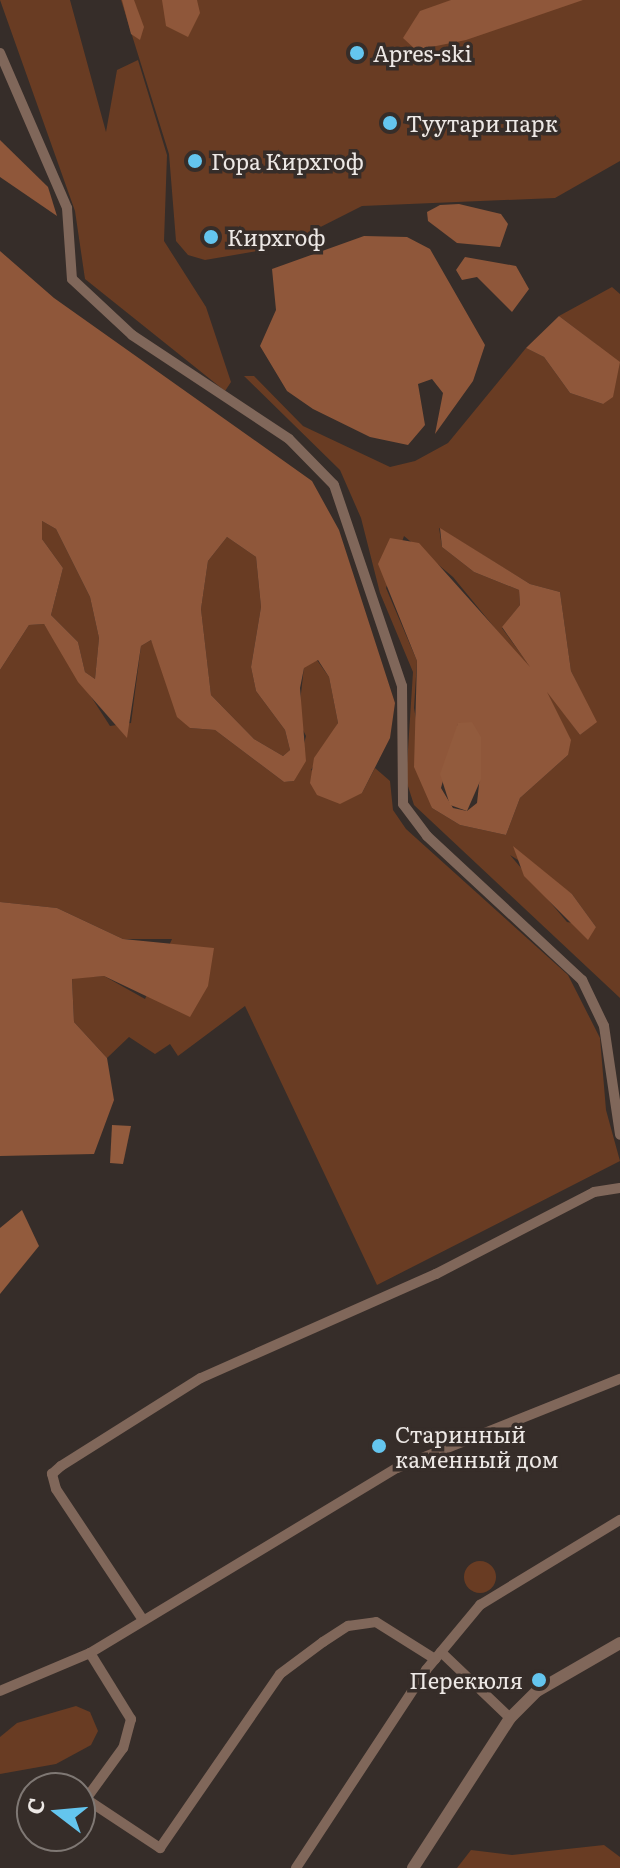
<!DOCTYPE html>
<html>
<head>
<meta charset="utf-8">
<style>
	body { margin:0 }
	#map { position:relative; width:620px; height:1868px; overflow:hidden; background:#362d29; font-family:Literata,serif }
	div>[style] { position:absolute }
	.green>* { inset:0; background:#693c23 }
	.round { border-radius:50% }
	.forest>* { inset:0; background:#8f573a }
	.water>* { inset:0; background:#925b3d }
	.minor>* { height:10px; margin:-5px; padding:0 5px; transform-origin:5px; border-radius:5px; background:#80675a }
	.tertiary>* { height:12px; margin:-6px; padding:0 6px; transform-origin:6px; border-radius:6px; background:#80675a }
	.dots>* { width:22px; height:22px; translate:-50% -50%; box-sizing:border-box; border:4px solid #362d29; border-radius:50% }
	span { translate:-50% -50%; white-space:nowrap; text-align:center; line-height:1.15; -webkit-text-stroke:7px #362d29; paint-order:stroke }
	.poi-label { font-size:22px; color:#ede8e5 }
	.left { translate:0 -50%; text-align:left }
	.right { translate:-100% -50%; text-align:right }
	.north { position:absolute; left:16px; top:1772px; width:80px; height:80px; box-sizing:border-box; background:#362d29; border:2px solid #7f7874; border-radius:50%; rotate:286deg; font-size:22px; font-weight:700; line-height:32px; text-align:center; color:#ede8e5 }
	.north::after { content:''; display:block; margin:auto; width:28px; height:36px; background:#64c5ee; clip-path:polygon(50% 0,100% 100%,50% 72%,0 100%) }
</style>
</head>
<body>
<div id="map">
	<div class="green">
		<div style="clip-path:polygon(0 0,70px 0,106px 132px,117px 70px,138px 60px,167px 155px,164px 241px,206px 307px,231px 382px,225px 391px,85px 279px,75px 211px)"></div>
		<div style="clip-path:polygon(121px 0,620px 0,620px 161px,555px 198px,362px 206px,281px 247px,205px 260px,188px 255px,176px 241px,169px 154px)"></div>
		<div style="clip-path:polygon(evenodd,612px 287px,620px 294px,620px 998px,414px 805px,406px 780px,413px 672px,380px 593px,361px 518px,340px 470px,244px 376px,254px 376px,303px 426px,390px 467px,415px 461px,448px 443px,526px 348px,544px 357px,570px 393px,603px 404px,597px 345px,559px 316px,612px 287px,439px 528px,530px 584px,560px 592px,571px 671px,596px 722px,580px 735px,502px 628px,520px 605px,519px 590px,474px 572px,442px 547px,439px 528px,612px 287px,404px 536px,453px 577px,545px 689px,568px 755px,520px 798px,506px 835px,460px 825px,432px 808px,414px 708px,417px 661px,386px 588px,404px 536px,612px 287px,510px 855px,572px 894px,596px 927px,567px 922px,510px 855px)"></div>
		<div style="clip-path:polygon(42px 521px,56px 529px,90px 597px,99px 638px,95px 679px,85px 672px,78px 642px,51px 615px,63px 568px,42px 539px)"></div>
		<div style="clip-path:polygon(227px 537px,256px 557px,261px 607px,251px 667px,256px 691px,285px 730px,290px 750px,283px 756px,254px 739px,211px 695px,201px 609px,208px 561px)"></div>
		<div style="clip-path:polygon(44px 624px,110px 726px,131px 723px,141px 646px,151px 640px,190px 728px,215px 730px,284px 782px,294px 781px,306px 736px,298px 720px,304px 667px,317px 660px,329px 677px,338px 723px,311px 770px,362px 793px,375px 768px,390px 781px,393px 810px,406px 829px,568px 975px,600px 1038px,606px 1110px,620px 1161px,377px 1285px,245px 1006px,178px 1056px,170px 1044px,155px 1054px,129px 1037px,107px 1058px,74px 1022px,72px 978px,104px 976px,145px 999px,172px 939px,123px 939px,57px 908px,0 902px,0 670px,29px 625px)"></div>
		<div class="round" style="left:464px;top:1561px;width:32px;height:32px"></div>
		<div style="clip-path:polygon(76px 1706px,90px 1712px,98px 1731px,91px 1745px,56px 1764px,0 1774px,0 1737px,17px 1723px)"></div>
		<div style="clip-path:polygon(604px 1845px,620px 1857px,620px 1868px,457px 1868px,471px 1850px,512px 1855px)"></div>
	</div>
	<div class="forest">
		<div style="clip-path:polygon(122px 0,134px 0,144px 27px,140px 40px,131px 34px)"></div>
		<div style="clip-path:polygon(162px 0,197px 0,200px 13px,188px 37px,166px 26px)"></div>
		<div style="clip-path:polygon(451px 0,583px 0,466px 40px,416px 50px,403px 38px,420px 11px)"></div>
		<div style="clip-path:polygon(0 140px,48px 187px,57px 216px,0 177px)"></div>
		<div style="clip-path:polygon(459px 204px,501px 214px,508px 224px,500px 247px,457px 243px,428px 221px,427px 212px,440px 205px)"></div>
		<div style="clip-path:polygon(364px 236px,407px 237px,430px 249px,485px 345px,473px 381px,435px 434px,443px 393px,432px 379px,418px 384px,425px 425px,408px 445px,370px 437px,313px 409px,287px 391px,260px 346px,276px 310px,272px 269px)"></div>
		<div style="clip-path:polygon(evenodd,0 251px,54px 298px,312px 481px,339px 530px,395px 703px,390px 738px,362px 793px,340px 804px,317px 795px,310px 783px,314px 758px,338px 723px,329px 677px,318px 660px,304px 668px,300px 688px,306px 761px,294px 781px,284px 782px,215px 730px,190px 728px,177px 717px,151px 640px,141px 646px,127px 738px,78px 682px,44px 624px,29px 625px,0 670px,0 251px,42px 521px,56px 529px,90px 597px,99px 638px,95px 679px,85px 672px,78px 642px,51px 615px,63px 568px,42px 539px,42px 521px,0 251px,227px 537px,256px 557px,261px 607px,251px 667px,256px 691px,285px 730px,290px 750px,283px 756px,254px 739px,211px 695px,201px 609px,208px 561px,227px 537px)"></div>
		<div style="clip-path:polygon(465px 257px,516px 266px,529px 289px,512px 312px,477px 277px,462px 280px,456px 270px)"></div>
		<div style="clip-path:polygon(559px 316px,620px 362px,613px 397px,603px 404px,570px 393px,544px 357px,526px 348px)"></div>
		<div style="clip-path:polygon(evenodd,440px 528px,530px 584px,560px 592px,571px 671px,597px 722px,580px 735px,547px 692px,571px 740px,568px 755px,520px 798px,506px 835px,460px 825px,432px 808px,414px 767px,417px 661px,378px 564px,390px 538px,419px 543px,530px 667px,502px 627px,520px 605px,519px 590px,474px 572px,442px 547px,440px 528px,458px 724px,481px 766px,477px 803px,467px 811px,453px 808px,441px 788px,458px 724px)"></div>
		<div style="clip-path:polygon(513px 846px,572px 894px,596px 927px,588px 940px,524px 876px)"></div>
		<div style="clip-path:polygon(0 902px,57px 908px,123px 939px,214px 948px,208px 986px,190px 1017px,104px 976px,72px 979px,74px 1022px,107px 1058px,114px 1100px,94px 1154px,0 1156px)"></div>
	</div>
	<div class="water">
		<div style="clip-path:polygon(472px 722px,481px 737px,481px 779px,467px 811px,450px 805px,440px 774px,458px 723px)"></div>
		<div style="clip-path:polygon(112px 1125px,131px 1126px,123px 1164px,110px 1163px)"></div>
		<div style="clip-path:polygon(22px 1210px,39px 1246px,0 1294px,0 1228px)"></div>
	</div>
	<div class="minor">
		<div style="left:0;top:53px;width:169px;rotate:66.6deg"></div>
		<div style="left:67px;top:208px;width:71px;rotate:86deg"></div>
		<div style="left:72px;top:279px;width:82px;rotate:43deg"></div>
		<div style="left:132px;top:335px;width:188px;rotate:33.5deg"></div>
		<div style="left:289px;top:439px;width:64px;rotate:45.6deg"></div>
		<div style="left:334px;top:485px;width:212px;rotate:71.3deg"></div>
		<div style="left:402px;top:686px;width:118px;rotate:89.5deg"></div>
		<div style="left:403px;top:804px;width:40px;rotate:53deg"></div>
		<div style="left:427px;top:836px;width:212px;rotate:42.9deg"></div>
		<div style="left:582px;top:980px;width:51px;rotate:64.4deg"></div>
		<div style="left:604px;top:1026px;width:110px;rotate:81.6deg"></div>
		<div style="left:143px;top:1620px;width:157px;rotate:-123.6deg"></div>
		<div style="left:56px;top:1489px;width:16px;rotate:-105deg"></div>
		<div style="left:52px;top:1474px;width:12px;rotate:-42deg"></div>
		<div style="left:61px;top:1466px;width:165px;rotate:-32.2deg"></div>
		<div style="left:201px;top:1378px;width:257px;rotate:-23.9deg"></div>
		<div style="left:436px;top:1274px;width:178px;rotate:-27.4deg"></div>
		<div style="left:594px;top:1192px;width:26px;rotate:-9deg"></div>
		<div style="left:441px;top:1652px;width:95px;rotate:43.7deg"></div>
		<div style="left:90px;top:1653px;width:78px;rotate:58.2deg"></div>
		<div style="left:131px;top:1719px;width:30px;rotate:105deg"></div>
		<div style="left:123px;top:1748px;width:63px;rotate:126deg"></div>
		<div style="left:86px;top:1799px;width:89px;rotate:33.5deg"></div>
		<div style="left:160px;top:1848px;width:211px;rotate:-55.4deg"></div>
		<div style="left:280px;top:1674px;width:54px;rotate:-36.7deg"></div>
		<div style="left:323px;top:1642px;width:30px;rotate:-33deg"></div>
		<div style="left:348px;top:1626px;width:28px;rotate:-8deg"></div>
		<div style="left:376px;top:1622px;width:70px;rotate:32.1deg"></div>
		<div style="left:0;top:1691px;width:98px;rotate:-22.9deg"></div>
		<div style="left:90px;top:1653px;width:358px;rotate:-31.1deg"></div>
		<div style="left:397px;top:1468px;width:240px;rotate:-21.8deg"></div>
		<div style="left:296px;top:1868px;width:237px;rotate:-56.7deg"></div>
		<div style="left:426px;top:1670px;width:85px;rotate:-50.3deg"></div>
		<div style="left:480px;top:1605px;width:164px;rotate:-31.3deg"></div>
	</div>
	<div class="tertiary">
		<div style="left:413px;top:1868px;width:179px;rotate:-57.1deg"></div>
		<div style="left:510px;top:1718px;width:38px;rotate:-45deg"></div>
		<div style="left:537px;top:1691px;width:96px;rotate:-30deg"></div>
	</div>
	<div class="dots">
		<div style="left:357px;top:53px;background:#64c5ee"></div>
		<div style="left:390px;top:123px;background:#64c5ee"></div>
		<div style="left:195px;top:161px;background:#64c5ee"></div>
		<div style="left:211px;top:237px;background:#64c5ee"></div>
		<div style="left:379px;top:1446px;background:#64c5ee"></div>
		<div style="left:539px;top:1680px;background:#64c5ee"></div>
	</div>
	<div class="poi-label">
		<span class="left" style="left:373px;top:53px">Apres-ski</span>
		<span class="left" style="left:406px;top:123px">Туутари парк</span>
		<span class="left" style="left:211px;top:161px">Гора Кирхгоф</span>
		<span class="left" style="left:227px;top:237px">Кирхгоф</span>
		<span class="left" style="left:395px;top:1446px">Старинный<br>каменный дом</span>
		<span class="right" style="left:523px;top:1680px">Перекюля</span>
	</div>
	<div class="north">С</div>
</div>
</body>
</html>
